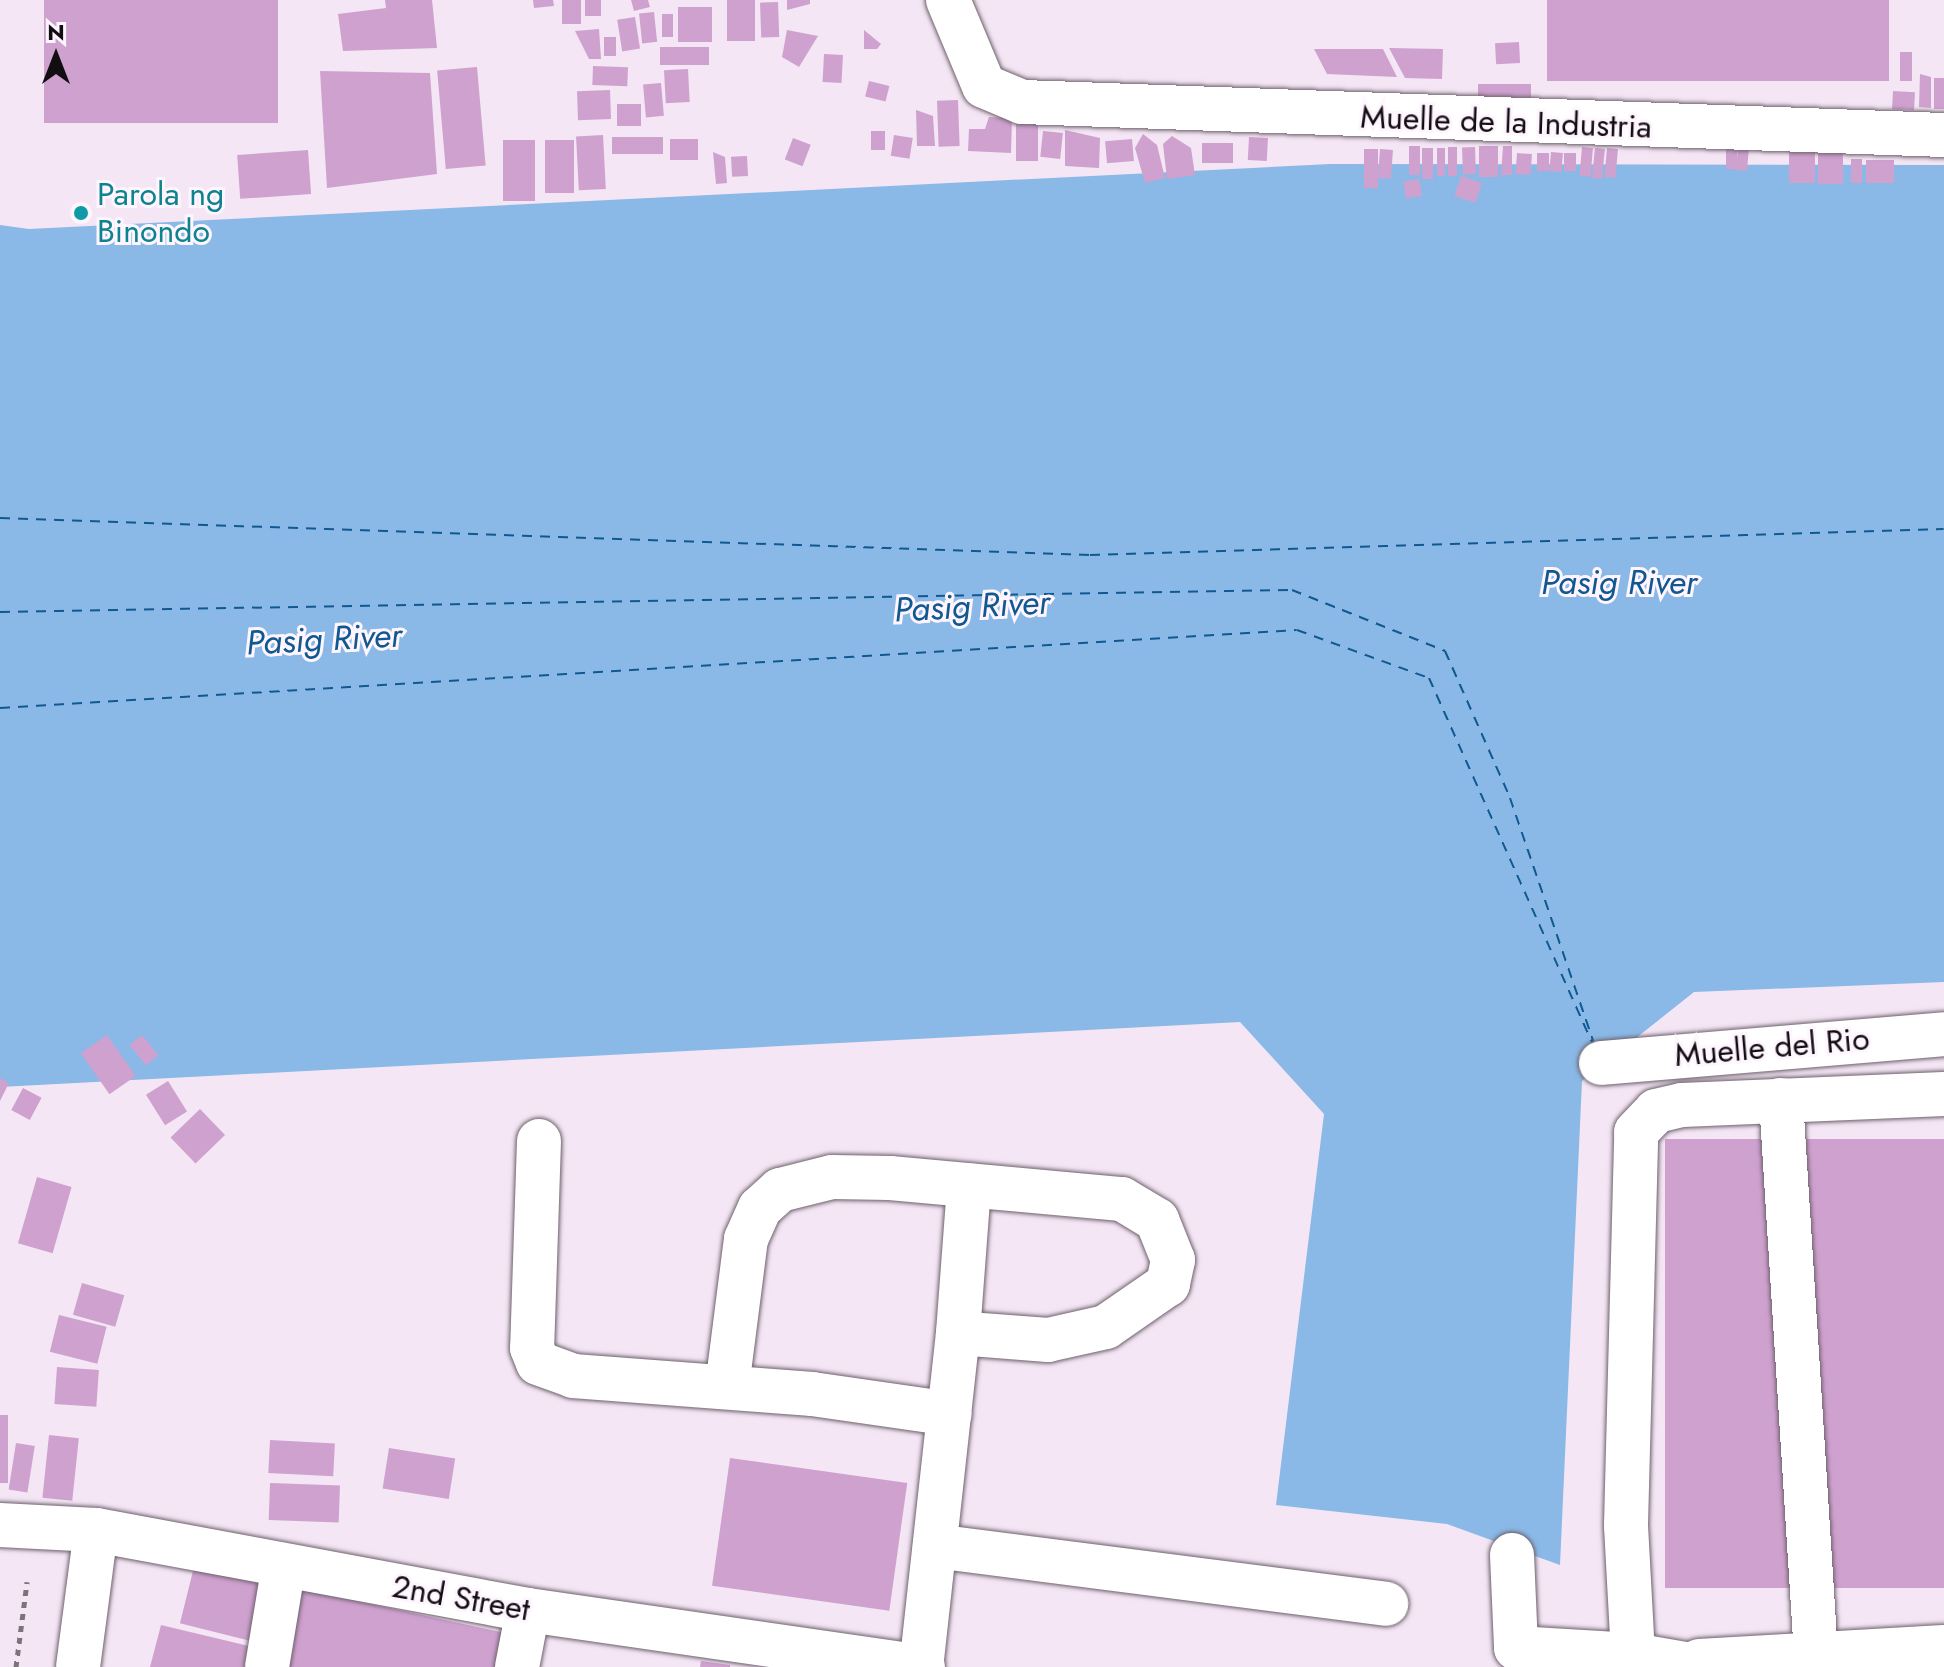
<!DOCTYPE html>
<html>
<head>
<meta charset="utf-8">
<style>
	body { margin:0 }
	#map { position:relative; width:1944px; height:1667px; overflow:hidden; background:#f4e6f4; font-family:Jost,sans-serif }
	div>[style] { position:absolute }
	.water>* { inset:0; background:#8ab9e7 }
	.ferry>* { height:2px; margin-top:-1px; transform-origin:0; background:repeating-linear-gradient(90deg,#105890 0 10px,transparent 0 18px) }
	.building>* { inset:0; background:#cfa1cf; transform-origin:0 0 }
	.path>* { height:5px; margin-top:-2.5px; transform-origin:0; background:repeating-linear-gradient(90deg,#7c737c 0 6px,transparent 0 12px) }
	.roads { filter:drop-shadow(0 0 2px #6e616d) drop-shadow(0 0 2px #6e616d) }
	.minor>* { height:44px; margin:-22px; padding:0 22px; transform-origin:22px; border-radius:22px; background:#fff }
	.dots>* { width:22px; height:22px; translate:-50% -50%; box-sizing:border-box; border:4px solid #fef5fe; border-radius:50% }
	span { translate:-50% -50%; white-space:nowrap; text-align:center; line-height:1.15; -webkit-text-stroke:6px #fef5fe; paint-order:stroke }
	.street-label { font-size:32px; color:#110d11 }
	.culture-label { font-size:32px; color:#0d838f }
	.left { translate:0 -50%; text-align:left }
	.water-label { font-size:34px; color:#105890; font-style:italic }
	.north { position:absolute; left:16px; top:16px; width:80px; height:80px; -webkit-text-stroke:6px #fef5fe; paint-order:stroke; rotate:0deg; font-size:22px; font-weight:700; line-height:32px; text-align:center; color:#110d11 }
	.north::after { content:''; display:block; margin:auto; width:28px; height:36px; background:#110d11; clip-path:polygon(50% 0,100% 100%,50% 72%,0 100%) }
</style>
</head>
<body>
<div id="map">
	<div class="water">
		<div style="clip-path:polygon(1330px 164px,1944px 165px,1944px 982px,1694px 992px,1582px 1081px,1560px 1565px,1447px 1524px,1276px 1505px,1324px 1114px,1240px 1022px,0 1087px,0 225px,29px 229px)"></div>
	</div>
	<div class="ferry">
		<div style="left:0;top:518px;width:1091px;rotate:1.94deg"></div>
		<div style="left:1090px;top:555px;width:854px;rotate:-1.74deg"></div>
		<div style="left:0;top:612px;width:1292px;rotate:-0.98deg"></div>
		<div style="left:1292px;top:590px;width:165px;rotate:21.7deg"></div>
		<div style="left:1445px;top:651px;width:161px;rotate:66.1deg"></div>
		<div style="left:1510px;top:798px;width:259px;rotate:71.1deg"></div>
		<div style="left:0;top:708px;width:1299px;rotate:-3.44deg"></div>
		<div style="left:1297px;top:630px;width:140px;rotate:20deg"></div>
		<div style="left:1429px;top:678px;width:401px;rotate:65.9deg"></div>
	</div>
	<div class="building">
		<div style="left:44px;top:0;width:234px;height:123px"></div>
		<div style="clip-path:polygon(385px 0,432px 0,437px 48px,343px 51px,338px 14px,386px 8px)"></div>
		<div style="clip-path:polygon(533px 0,553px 0,554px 6px,534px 8px)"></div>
		<div style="left:562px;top:0;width:19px;height:24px"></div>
		<div style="left:585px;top:0;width:16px;height:16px"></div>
		<div style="clip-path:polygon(631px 0,648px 0,650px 7px,634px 11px)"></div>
		<div style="left:727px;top:0;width:28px;height:41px"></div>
		<div style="clip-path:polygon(787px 0,810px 0,810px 4px,787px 10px)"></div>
		<div style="left:1547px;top:0;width:342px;height:81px"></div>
		<div style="left:778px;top:2px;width:35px;height:18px;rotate:88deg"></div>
		<div style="left:678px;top:7px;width:34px;height:35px"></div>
		<div style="left:654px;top:12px;width:30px;height:15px;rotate:84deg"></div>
		<div style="left:662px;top:14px;width:11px;height:23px"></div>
		<div style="left:635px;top:17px;width:32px;height:18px;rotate:81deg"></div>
		<div style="clip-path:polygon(599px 29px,601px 59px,589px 59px,575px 31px)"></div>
		<div style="clip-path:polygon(787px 30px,818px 36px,799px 67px,782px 57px)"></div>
		<div style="clip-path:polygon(864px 30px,881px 44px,877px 49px,864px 49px)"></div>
		<div style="left:604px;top:37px;width:12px;height:19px"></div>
		<div style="left:1519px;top:42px;width:21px;height:24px;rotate:87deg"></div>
		<div style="left:660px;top:47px;width:49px;height:18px"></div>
		<div style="clip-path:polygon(1389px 48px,1443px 49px,1442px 79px,1405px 78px)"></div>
		<div style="clip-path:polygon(1314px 49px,1383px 49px,1397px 77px,1327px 74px)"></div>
		<div style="left:1900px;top:52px;width:12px;height:29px"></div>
		<div style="left:824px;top:54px;width:19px;height:28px;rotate:3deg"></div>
		<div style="left:593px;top:66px;width:35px;height:19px;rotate:2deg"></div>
		<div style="left:477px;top:67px;width:99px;height:40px;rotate:85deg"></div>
		<div style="left:688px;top:69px;width:33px;height:24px;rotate:87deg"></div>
		<div style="clip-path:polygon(320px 71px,430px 73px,437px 174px,327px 188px)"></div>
		<div style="clip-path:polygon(1920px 74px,1931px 77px,1931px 108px,1919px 107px)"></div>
		<div style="left:1944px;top:78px;width:31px;height:10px;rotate:90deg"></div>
		<div style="left:869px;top:81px;width:21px;height:16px;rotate:14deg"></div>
		<div style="left:661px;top:83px;width:33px;height:18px;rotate:85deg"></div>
		<div style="left:1478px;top:84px;width:53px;height:29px"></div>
		<div style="left:610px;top:90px;width:29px;height:33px;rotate:88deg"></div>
		<div style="left:1893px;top:91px;width:22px;height:18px;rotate:3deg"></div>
		<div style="left:958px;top:100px;width:46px;height:21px;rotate:88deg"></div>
		<div style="left:617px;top:104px;width:24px;height:22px"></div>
		<div style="clip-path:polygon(916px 110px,933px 116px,935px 146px,917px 146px)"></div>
		<div style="clip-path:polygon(989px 117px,1012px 118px,1011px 153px,968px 151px,969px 129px,985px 129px)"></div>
		<div style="left:1016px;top:123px;width:22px;height:38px"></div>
		<div style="clip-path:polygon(1065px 130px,1100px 138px,1099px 168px,1065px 166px)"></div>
		<div style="left:871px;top:131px;width:14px;height:19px"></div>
		<div style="left:1043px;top:131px;width:20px;height:26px;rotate:6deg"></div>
		<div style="clip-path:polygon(1143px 134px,1157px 145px,1165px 178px,1145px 183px,1135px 148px)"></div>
		<div style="left:603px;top:135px;width:54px;height:27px;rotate:87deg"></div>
		<div style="left:894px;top:135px;width:19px;height:21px;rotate:9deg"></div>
		<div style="clip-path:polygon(1172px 136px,1191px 148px,1195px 175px,1167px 179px,1163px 144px)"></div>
		<div style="left:612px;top:137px;width:51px;height:17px"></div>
		<div style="left:1249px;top:137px;width:19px;height:23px;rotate:3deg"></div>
		<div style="left:793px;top:138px;width:19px;height:23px;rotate:21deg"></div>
		<div style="left:670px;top:139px;width:28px;height:21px"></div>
		<div style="left:1132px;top:139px;width:22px;height:27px;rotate:85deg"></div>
		<div style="left:503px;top:140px;width:32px;height:61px"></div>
		<div style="left:545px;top:140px;width:29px;height:53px"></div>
		<div style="left:1202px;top:143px;width:31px;height:20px"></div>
		<div style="left:1409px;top:146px;width:11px;height:29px"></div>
		<div style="left:1479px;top:146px;width:19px;height:31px"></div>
		<div style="clip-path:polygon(1503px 146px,1512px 146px,1512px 175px,1501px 175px)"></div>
		<div style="left:1726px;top:146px;width:11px;height:23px"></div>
		<div style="left:1448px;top:147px;width:9px;height:29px"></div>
		<div style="left:1475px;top:147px;width:27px;height:13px;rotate:88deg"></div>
		<div style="left:1582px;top:147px;width:11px;height:29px;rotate:5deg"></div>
		<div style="left:1738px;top:147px;width:11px;height:23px;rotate:5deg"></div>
		<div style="left:1422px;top:148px;width:11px;height:31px"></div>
		<div style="left:1437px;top:148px;width:8px;height:28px"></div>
		<div style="left:1595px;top:148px;width:10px;height:30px;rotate:6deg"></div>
		<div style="left:1607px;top:148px;width:11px;height:29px;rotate:5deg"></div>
		<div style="left:1364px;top:149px;width:14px;height:39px"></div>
		<div style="left:1380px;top:149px;width:13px;height:29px;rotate:4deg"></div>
		<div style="left:308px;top:150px;width:44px;height:71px;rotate:86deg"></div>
		<div style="clip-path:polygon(713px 152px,725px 157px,727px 183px,716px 184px)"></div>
		<div style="left:1551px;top:152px;width:12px;height:19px;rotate:5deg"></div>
		<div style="left:1789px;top:152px;width:26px;height:31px"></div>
		<div style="left:1517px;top:153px;width:15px;height:21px;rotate:4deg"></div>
		<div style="left:1537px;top:153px;width:12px;height:18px"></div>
		<div style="left:1564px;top:153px;width:12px;height:18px"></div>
		<div style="left:1818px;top:153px;width:25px;height:31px"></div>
		<div style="left:747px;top:156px;width:20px;height:16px;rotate:87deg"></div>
		<div style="left:1851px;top:159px;width:11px;height:24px"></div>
		<div style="left:1866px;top:160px;width:28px;height:23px"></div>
		<div style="left:1461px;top:176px;width:22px;height:21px;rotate:18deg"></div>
		<div style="left:1419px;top:179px;width:17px;height:16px;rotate:80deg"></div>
		<div style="left:107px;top:1035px;width:50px;height:32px;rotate:55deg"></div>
		<div style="left:142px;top:1035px;width:26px;height:16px;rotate:51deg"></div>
		<div style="clip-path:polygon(0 1078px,9px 1083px,0 1101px)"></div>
		<div style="left:168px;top:1081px;width:36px;height:26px;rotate:58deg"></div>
		<div style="left:23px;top:1088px;width:21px;height:25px;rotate:28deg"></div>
		<div style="left:200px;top:1109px;width:36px;height:41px;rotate:46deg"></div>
		<div style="left:1944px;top:1139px;width:449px;height:279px;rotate:90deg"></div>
		<div style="left:37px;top:1177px;width:36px;height:69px;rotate:16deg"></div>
		<div style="left:82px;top:1283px;width:44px;height:33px;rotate:16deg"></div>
		<div style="left:59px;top:1315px;width:49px;height:38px;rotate:14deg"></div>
		<div style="left:57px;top:1367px;width:42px;height:37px;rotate:4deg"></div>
		<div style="left:0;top:1415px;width:8px;height:68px"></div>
		<div style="left:49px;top:1435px;width:30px;height:63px;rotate:6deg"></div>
		<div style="left:270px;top:1440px;width:65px;height:33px;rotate:3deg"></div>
		<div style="left:16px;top:1443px;width:19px;height:47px;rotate:9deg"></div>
		<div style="left:389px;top:1448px;width:67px;height:41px;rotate:9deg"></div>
		<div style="left:730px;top:1458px;width:179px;height:129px;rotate:8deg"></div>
		<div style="left:270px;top:1483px;width:70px;height:37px;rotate:2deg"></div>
		<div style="left:194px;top:1567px;width:76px;height:58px;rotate:14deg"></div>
		<div style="clip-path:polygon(297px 1588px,505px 1633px,498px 1667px,279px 1667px)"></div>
		<div style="clip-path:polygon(161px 1625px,253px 1647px,248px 1667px,150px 1667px)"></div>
		<div style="clip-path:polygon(701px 1661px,730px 1665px,730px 1667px,700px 1667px)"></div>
	</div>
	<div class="path">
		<div style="left:16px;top:1667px;width:86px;rotate:-82.6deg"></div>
	</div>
	<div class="roads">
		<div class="minor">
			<div style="left:948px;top:0;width:93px;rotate:67.3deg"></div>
			<div style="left:984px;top:86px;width:41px;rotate:22.8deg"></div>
			<div style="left:1022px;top:102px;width:923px;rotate:2.05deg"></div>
			<div style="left:1601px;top:1063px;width:344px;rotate:-4.8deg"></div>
			<div style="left:1781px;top:1100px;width:555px;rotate:86.39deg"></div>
			<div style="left:539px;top:1141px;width:207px;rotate:91.9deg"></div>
			<div style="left:532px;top:1348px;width:16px;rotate:68deg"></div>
			<div style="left:538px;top:1363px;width:37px;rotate:20deg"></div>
			<div style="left:573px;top:1376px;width:240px;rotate:4.3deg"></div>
			<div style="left:812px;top:1394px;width:139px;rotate:8.2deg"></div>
			<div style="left:958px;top:1333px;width:148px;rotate:-85.7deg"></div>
			<div style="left:727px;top:1387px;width:149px;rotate:-82.7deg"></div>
			<div style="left:746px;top:1239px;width:34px;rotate:-66deg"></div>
			<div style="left:760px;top:1208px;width:27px;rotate:-42deg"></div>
			<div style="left:780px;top:1190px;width:54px;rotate:-14deg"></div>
			<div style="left:832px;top:1177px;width:58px;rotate:1deg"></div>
			<div style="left:890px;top:1178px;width:233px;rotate:5.2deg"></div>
			<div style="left:1122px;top:1199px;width:41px;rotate:31deg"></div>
			<div style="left:1157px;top:1220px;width:43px;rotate:68.2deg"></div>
			<div style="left:1173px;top:1260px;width:25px;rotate:102deg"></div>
			<div style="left:1168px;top:1284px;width:75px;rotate:145.3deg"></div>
			<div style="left:1106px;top:1327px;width:59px;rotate:167.4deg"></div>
			<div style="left:1048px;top:1340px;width:90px;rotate:-175.6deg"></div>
			<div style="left:958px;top:1333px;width:336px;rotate:96.3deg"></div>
			<div style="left:0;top:1525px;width:96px;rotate:3deg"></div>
			<div style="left:96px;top:1530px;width:439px;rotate:10.5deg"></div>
			<div style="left:528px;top:1610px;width:399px;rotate:8.2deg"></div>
			<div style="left:935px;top:1546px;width:455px;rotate:7.3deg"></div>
			<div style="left:1512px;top:1555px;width:93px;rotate:87.5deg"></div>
			<div style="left:1516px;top:1648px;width:117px;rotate:3.4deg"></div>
			<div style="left:1699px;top:1661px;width:245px;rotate:-3.3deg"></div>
			<div style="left:78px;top:1667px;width:138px;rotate:-82.5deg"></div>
			<div style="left:267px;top:1667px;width:98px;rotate:-80.6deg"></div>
			<div style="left:517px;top:1667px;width:58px;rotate:-79.1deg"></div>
			<div style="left:1702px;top:1667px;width:70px;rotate:-170.1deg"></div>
			<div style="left:1633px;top:1655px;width:130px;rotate:-93.1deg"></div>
			<div style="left:1626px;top:1525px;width:393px;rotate:-88.5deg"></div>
			<div style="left:1636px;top:1132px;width:29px;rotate:-46deg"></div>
			<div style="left:1656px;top:1111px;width:27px;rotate:-13deg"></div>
			<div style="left:1682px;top:1105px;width:262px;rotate:-2.4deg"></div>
		</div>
	</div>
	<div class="dots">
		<div style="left:81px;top:213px;background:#0f9aa8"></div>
	</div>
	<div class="street-label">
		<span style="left:1506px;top:122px;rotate:2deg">Muelle de la Industria</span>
		<span style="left:1772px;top:1047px;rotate:-5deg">Muelle del Rio</span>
		<span style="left:461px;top:1598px;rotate:10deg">2nd Street</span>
	</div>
	<div class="culture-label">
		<span class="left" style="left:97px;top:213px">Parola ng<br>Binondo</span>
	</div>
	<div class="water-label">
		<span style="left:1619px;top:583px">Pasig River</span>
		<span style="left:972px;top:606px;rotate:-3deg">Pasig River</span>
		<span style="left:324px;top:639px;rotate:-3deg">Pasig River</span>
	</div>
	<div class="north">N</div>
</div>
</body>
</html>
